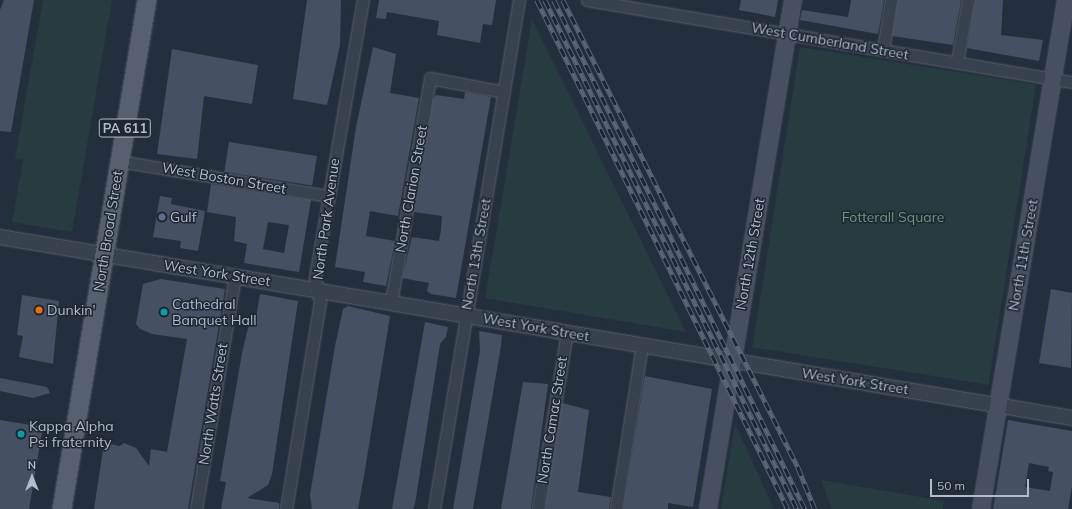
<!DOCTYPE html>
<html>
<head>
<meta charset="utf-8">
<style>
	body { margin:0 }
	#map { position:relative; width:1072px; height:509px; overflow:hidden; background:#242f3e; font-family:Mulish,sans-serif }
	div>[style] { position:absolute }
	.green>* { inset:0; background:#263c3f; transform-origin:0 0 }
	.building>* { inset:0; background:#455162; transform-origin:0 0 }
	.roads { filter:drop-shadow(0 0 1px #565f6c) drop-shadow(0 0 1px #565f6c) }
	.minor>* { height:11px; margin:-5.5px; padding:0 5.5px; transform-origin:5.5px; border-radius:5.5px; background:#38414e }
	.tertiary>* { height:14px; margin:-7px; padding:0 7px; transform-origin:7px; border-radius:7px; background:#38414e }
	.secondary>* { height:16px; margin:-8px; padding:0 8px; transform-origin:8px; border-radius:8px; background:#465061 }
	.primary>* { height:18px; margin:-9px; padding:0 9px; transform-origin:9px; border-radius:9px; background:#56606e }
	.rail>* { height:4.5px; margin-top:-2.25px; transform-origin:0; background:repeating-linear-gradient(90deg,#1d2633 0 9px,#5a6575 0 18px); box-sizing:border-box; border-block:1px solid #5a6575 }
	.dots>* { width:11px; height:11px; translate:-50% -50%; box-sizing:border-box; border:2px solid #1d2633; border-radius:50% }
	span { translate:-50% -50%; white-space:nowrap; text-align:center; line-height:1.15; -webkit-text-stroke:3px #1d2633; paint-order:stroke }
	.shield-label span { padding:1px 3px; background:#1d2633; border:1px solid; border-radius:3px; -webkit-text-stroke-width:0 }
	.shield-label { font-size:13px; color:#b4bcc9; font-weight:700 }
	.street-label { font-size:14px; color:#b4bcc9 }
	.poi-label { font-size:14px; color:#b4bcc9 }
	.left { translate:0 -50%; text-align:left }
	.park-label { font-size:14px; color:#6b9a76 }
	.north { position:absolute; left:12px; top:457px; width:40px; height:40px; -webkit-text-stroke:3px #1d2633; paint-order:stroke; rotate:0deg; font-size:11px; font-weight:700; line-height:16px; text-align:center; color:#b4bcc9 }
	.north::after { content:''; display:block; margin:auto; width:14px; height:18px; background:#b4bcc9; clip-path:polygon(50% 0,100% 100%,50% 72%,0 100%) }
	.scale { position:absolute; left:930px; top:479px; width:99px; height:18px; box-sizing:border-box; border:2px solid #b4bcc9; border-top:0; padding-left:5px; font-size:12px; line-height:14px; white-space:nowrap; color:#b4bcc9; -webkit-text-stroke:3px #1d2633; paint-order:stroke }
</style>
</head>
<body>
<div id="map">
	<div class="green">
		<div style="clip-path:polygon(43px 0,112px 0,72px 232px,12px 222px,23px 160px,15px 159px)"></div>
		<div style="clip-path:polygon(532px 19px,686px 332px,485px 298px)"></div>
		<div style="left:800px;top:47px;width:239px;height:304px;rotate:9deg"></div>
		<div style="clip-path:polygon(735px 424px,774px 509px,721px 509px)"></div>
		<div style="clip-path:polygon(821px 480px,944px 501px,943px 509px,832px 509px)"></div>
	</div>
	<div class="building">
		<div style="clip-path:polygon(4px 0,34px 0,11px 132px,0 131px,0 10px)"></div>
		<div style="clip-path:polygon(307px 0,341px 0,340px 45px,327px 105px,293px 99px)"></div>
		<div style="clip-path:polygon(379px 0,496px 0,492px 25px,483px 24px,480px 43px,437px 35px,439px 21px,387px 12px,386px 19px,376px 18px)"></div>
		<div style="clip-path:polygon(741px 0,778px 0,775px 17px,739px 10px)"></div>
		<div style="clip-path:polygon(851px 0,884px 0,878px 34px,800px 20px,802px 10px,848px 17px)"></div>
		<div style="clip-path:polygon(898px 0,961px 0,953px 45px,892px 36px)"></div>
		<div style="clip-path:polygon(975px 0,1003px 0,1001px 35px,1043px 40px,1039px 61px,967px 48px)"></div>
		<div style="clip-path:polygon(373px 47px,396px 54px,390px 93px,419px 98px,398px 216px,370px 211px,366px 236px,395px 241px,386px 286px,363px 282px,365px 272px,335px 267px,356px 127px)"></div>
		<div style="clip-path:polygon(172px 49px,258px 65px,252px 104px,204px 96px,197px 159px,157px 154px)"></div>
		<div style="clip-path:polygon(465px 92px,491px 97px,456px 298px,431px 294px,427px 291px,429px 283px,402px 278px,412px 237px,439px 241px,441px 230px,442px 216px,414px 212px,433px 100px,436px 95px,464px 99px)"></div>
		<div style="left:229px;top:142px;width:89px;height:30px;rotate:9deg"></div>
		<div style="clip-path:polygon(evenodd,211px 184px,311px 200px,299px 272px,244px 263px,247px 244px,234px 241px,236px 217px,207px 212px,211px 184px,268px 222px,289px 225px,284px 253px,263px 249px,268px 222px)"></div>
		<div style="clip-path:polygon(160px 196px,172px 198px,171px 204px,205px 211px,198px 251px,180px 248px,181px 241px,153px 237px)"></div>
		<div style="clip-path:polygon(161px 279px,225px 289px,188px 509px,94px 509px,104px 443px,120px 446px,124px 443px,136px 448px,149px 466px,151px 449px,167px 452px,187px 339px,152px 334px,140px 329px,136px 324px,143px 284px)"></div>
		<div style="clip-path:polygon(1051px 289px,1072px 293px,1071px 368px,1039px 363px)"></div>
		<div style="clip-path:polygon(260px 294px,298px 301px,272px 474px,268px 485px,247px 498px,279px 503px,279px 509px,221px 509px,226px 482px,220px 481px,242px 353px,251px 316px,256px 317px)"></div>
		<div style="clip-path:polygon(22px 295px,59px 301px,53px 364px,19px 357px,23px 336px,17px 335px)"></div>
		<div style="clip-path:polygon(348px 306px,390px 316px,364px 476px,358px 509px,312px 509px,310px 495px,335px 346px,343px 309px)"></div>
		<div style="clip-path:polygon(425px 322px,448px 327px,446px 337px,440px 344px,415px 504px,413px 509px,392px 509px)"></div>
		<div style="clip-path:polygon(479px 331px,502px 335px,501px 346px,473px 509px,453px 509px,480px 351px)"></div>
		<div style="clip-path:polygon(645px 376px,712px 389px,693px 507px,668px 503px,668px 509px,623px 509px)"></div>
		<div style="clip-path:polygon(0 378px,47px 387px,50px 393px,33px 398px,0 391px)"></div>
		<div style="clip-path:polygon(523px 382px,548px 384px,531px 509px,501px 509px)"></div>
		<div style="clip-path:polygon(562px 403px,589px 410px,578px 492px,611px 497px,609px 509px,545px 509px)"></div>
		<div style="clip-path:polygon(0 420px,43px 427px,29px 509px,0 509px)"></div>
		<div style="clip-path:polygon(evenodd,1008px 420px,1072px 431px,1072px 486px,1068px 509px,993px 509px,1008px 420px,1029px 463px,1049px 467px,1048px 471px,1053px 472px,1050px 491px,1025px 487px,1029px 463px)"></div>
	</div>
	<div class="roads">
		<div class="minor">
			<div style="left:587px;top:0;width:492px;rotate:9.6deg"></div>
			<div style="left:883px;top:50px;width:51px;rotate:-80.9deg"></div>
			<div style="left:957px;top:62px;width:63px;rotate:-79.9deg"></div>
			<div style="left:119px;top:161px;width:212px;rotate:9.5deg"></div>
			<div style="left:391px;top:302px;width:227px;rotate:-80.1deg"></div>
			<div style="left:430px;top:78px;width:75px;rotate:10.7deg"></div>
			<div style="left:196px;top:509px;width:237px;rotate:-80.5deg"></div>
			<div style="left:286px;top:509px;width:210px;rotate:-80.7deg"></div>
			<div style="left:320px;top:302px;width:25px;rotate:-101deg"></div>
			<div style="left:315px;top:277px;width:281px;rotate:-80.2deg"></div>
			<div style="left:434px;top:509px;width:516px;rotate:-80.52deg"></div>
			<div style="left:538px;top:509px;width:179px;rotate:-80.7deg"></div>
			<div style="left:616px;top:509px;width:166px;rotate:-81deg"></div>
		</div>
		<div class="tertiary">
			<div style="left:0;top:237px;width:1087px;rotate:9.58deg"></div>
		</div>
		<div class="secondary">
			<div style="left:708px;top:509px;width:516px;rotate:-80.52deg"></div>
			<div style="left:981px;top:509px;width:516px;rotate:-80.52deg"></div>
		</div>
		<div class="primary">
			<div style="left:62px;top:509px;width:516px;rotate:-80.52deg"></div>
		</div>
	</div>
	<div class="rail">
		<div style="left:537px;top:0;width:568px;rotate:63.75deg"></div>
		<div style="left:545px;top:0;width:568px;rotate:63.66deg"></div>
		<div style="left:554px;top:0;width:568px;rotate:63.75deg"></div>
		<div style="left:563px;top:0;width:523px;rotate:63.29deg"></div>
		<div style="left:798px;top:467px;width:45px;rotate:68deg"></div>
	</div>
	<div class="dots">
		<div style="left:162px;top:217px;background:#5c6f8a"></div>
		<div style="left:39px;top:310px;background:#e8710a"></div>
		<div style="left:164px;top:312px;background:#0f9aa8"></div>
		<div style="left:21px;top:434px;background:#0f9aa8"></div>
	</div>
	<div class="shield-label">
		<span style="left:125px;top:128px">PA 611</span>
	</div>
	<div class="street-label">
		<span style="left:830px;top:41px;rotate:10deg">West Cumberland Street</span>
		<span style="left:224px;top:178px;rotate:10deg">West Boston Street</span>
		<span style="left:411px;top:189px;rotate:-80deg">North Clarion Street</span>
		<span style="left:326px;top:219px;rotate:-82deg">North Park Avenue</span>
		<span style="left:108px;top:231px;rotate:-81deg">North Broad Street</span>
		<span style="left:476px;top:254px;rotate:-80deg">North 13th Street</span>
		<span style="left:750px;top:254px;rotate:-80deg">North 12th Street</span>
		<span style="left:1023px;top:255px;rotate:-80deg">North 11th Street</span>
		<span style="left:217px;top:273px;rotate:9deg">West York Street</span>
		<span style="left:536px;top:327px;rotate:10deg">West York Street</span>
		<span style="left:855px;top:381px;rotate:9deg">West York Street</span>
		<span style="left:213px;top:404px;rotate:-81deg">North Watts Street</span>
		<span style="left:552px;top:420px;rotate:-81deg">North Camac Street</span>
	</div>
	<div class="poi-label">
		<span class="left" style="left:170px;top:217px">Gulf</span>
		<span class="left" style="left:172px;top:312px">Cathedral<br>Banquet Hall</span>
		<span class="left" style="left:47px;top:310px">Dunkin'</span>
		<span class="left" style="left:29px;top:434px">Kappa Alpha<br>Psi fraternity</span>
	</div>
	<div class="park-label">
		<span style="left:893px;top:217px">Fotterall Square</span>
	</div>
	<div class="north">N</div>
	<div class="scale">50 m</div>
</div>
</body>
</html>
